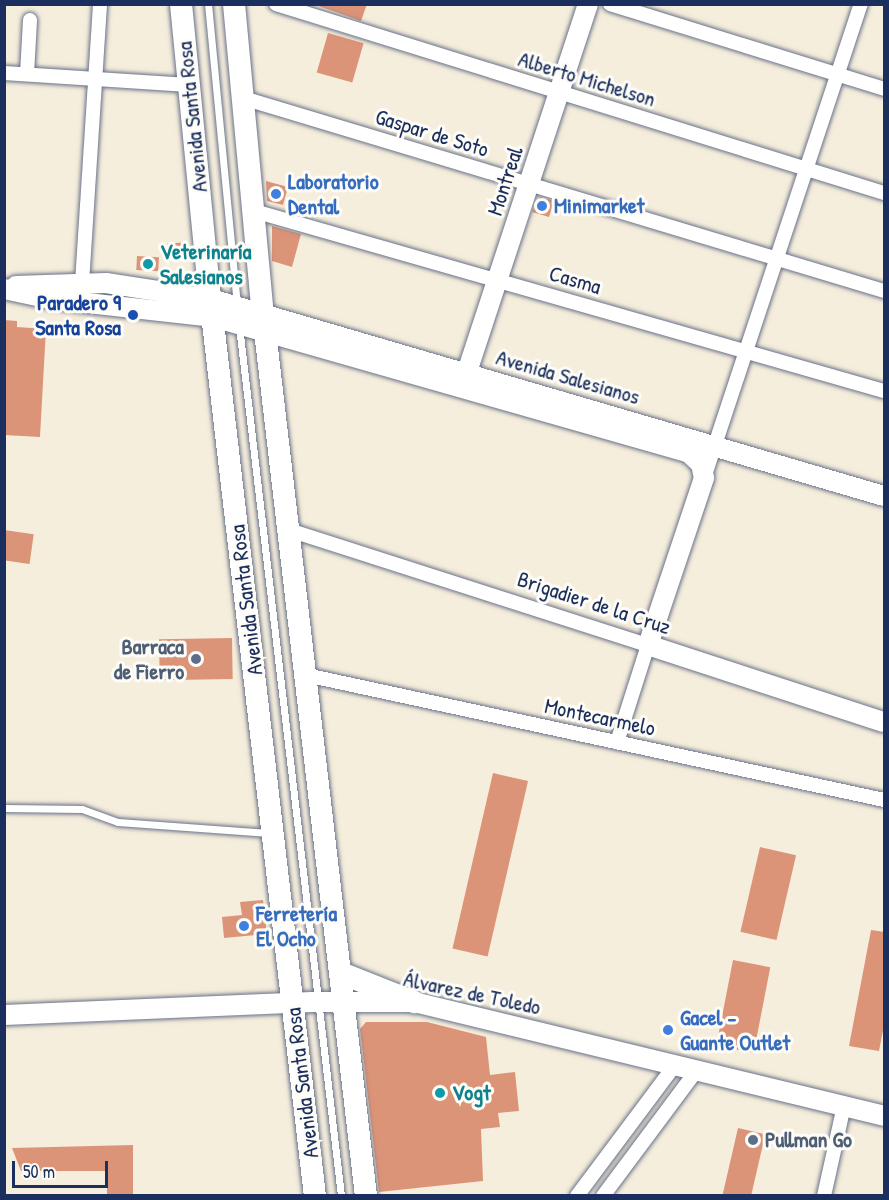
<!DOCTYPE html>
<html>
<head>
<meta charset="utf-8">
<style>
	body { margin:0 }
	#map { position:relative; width:889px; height:1200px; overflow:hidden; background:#f6eedc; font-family:"Patrick Hand",sans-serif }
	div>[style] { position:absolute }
	.building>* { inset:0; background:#dc9478; transform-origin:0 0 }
	.roads { filter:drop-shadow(0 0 2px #68728a) drop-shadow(0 0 2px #68728a) }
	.lane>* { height:7px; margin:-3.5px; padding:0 3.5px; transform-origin:3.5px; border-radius:3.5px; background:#fff }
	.street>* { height:14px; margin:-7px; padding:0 7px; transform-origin:7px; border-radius:7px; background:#fff }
	.secondary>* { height:20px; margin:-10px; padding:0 10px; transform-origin:10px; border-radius:10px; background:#fff }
	.primary>* { height:22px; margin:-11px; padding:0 11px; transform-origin:11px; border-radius:11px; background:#fff }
	.dots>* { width:16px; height:16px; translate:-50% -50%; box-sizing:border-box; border:3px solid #fdfcf7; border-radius:50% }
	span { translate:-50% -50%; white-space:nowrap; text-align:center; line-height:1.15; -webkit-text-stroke:6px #fdfcf7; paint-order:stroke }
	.street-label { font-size:22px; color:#1b2f5e }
	.shop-label { font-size:22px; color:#366cbe; font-weight:700 }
	.left { translate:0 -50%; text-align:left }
	.culture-label { font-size:22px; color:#0d838f; font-weight:700 }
	.transit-label { font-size:22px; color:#164399; font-weight:700 }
	.right { translate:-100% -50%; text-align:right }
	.service-label { font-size:22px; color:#4e5e75; font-weight:700 }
	.frame { position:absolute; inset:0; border:6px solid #1b2f5e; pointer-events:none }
	.scale { position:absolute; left:12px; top:1161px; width:96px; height:27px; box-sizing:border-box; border:3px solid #1b2f5e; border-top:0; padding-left:8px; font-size:18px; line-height:21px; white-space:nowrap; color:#1b2f5e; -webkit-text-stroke:4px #fdfcf7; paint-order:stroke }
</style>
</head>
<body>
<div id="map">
	<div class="building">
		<div style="clip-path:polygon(313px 4px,367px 4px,361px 21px)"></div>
		<div style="left:328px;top:33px;width:37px;height:41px;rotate:16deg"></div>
		<div style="clip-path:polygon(266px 181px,288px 187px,283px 205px,267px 201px)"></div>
		<div style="clip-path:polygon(540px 197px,554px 201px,549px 217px,532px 212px)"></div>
		<div style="clip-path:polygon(272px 226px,301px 234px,292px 267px,272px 261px)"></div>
		<div style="left:188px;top:242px;width:11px;height:21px;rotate:85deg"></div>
		<div style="left:137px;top:256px;width:22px;height:14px;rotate:3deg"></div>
		<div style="clip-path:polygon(4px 320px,17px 321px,17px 327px,46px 329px,40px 437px,4px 435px)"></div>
		<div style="left:4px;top:530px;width:30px;height:30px;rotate:8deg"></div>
		<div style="left:232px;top:638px;width:41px;height:73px;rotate:89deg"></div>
		<div style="left:493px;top:773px;width:36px;height:180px;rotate:13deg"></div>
		<div style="left:760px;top:847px;width:37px;height:87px;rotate:13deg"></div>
		<div style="clip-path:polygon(263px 900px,267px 934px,224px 938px,222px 917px,242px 915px,240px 902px)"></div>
		<div style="clip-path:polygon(871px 930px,885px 932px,885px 1020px,879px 1051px,849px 1046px)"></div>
		<div style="left:733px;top:960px;width:38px;height:87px;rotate:11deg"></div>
		<div style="clip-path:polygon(366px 1022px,427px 1022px,486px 1037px,490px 1075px,515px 1072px,519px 1111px,498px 1113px,500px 1127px,481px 1129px,483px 1181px,379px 1192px,360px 1029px)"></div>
		<div style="left:738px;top:1128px;width:28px;height:70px;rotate:13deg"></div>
		<div style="clip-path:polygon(133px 1145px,133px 1196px,107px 1196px,107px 1171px,21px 1171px,12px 1148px)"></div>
	</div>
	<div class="roads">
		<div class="lane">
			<div style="left:208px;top:4px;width:301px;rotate:84.5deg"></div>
			<div style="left:239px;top:326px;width:876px;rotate:83.31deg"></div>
			<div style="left:4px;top:808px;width:78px;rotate:0.7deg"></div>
			<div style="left:82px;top:809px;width:38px;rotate:20deg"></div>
			<div style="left:118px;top:822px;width:151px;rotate:4.2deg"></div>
		</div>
		<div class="street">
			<div style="left:276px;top:4px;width:637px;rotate:17.27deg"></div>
			<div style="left:610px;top:4px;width:287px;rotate:17.2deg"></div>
			<div style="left:4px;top:73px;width:185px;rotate:3.7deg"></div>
			<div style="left:27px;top:74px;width:54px;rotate:-86.8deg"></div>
			<div style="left:243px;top:98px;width:669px;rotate:16.76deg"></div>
			<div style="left:254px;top:211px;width:655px;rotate:15.95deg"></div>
			<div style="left:82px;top:283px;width:280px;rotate:-86.3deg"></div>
			<div style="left:704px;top:478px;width:499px;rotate:-71.7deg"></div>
			<div style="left:289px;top:530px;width:377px;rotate:17.8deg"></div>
			<div style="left:648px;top:645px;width:102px;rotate:107.7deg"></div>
			<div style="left:306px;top:675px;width:591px;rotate:12.2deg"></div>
			<div style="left:577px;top:1196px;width:164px;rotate:-53.2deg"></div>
			<div style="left:603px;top:1196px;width:157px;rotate:-53.3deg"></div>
			<div style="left:824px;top:1196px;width:92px;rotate:-77.5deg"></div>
		</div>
		<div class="secondary">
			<div style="left:16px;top:286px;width:90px;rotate:-1.9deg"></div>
			<div style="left:106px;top:283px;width:106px;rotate:8.7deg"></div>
			<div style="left:211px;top:299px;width:701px;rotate:16.32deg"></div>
			<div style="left:4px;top:289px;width:48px;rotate:12deg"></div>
			<div style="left:51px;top:299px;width:163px;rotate:6.3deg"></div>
			<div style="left:213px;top:317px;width:494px;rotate:15.9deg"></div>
			<div style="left:688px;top:452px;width:18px;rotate:43deg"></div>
			<div style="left:701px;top:464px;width:14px;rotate:78deg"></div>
			<div style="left:704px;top:478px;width:176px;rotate:108.5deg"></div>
			<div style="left:648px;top:645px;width:248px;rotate:18.1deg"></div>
			<div style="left:467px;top:372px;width:387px;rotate:-71.8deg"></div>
			<div style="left:4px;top:1015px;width:308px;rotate:-2.4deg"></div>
			<div style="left:312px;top:1002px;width:102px"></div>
			<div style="left:414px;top:1002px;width:484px;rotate:13.6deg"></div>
		</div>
		<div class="primary">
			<div style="left:181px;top:4px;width:277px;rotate:84.4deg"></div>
			<div style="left:208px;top:280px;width:922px;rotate:83.34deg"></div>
			<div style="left:234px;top:4px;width:311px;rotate:84.7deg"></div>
			<div style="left:263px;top:314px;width:888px;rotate:83.34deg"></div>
			<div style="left:341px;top:973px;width:79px;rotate:21.7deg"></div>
		</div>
	</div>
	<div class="dots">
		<div style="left:276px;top:194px;background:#3f7fe0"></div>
		<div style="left:542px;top:206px;background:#3f7fe0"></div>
		<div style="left:148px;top:264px;background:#0f9aa8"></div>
		<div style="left:133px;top:315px;background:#1a4fb4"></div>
		<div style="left:196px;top:659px;background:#5c6f8a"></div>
		<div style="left:244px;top:926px;background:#3f7fe0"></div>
		<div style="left:668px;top:1030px;background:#3f7fe0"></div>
		<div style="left:440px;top:1093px;background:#0f9aa8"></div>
		<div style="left:753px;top:1140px;background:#5c6f8a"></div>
	</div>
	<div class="street-label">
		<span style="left:587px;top:79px;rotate:17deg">Alberto Michelson</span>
		<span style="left:192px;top:117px;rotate:-96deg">Avenida Santa Rosa</span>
		<span style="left:432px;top:133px;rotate:17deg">Gaspar de Soto</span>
		<span style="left:505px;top:181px;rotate:-72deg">Montreal</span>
		<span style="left:575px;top:280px;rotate:16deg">Casma</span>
		<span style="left:568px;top:377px;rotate:16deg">Avenida Salesianos</span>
		<span style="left:246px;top:600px;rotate:-97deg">Avenida Santa Rosa</span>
		<span style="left:594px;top:603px;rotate:18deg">Brigadier de la Cruz</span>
		<span style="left:600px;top:717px;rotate:12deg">Montecarmelo</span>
		<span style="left:472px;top:993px;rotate:12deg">Álvarez de Toledo</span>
		<span style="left:302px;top:1083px;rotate:-97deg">Avenida Santa Rosa</span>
	</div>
	<div class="shop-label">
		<span class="left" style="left:288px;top:194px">Laboratorio<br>Dental</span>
		<span class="left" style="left:554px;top:206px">Minimarket</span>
		<span class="left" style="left:256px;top:926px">Ferretería<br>El Ocho</span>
		<span class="left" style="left:680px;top:1030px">Gacel -<br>Guante Outlet</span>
	</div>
	<div class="culture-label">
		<span class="left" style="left:160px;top:264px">Veterinaría<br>Salesianos</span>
		<span class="left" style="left:452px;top:1093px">Vogt</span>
	</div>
	<div class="transit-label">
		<span class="right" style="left:121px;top:315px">Paradero 9<br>Santa Rosa</span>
	</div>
	<div class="service-label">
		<span class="right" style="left:184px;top:659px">Barraca<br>de Fierro</span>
		<span class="left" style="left:765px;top:1140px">Pullman Go</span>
	</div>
	<div class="frame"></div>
	<div class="scale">50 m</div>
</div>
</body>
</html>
